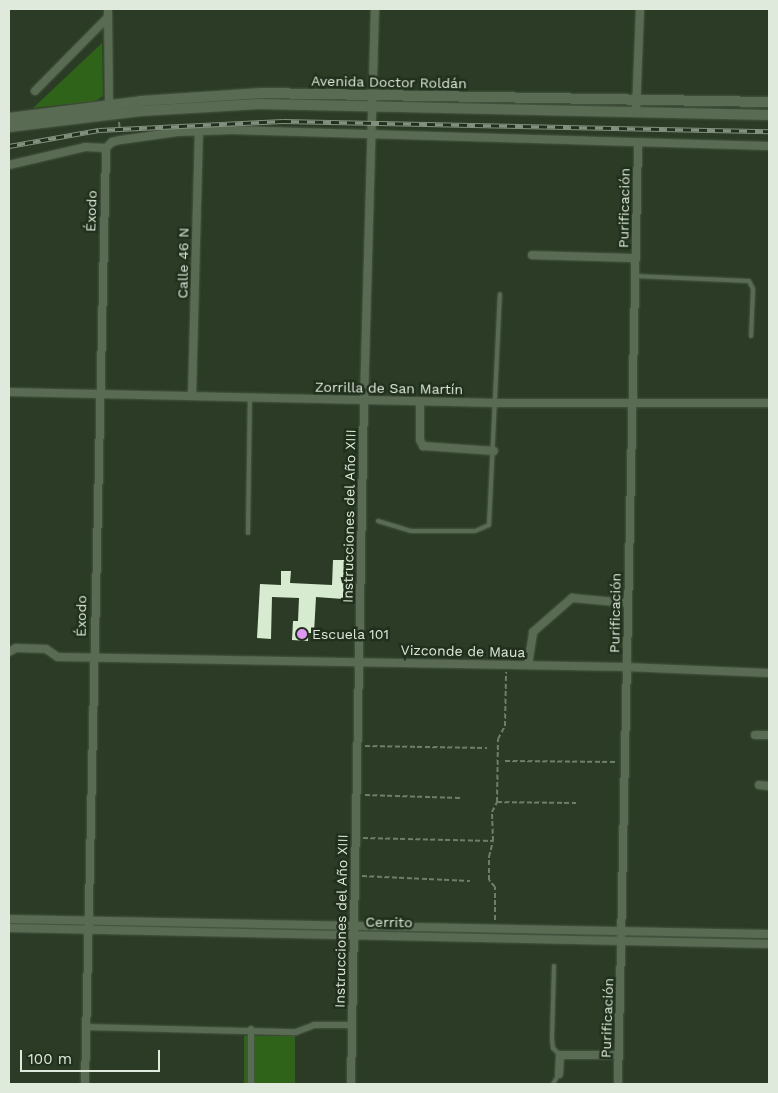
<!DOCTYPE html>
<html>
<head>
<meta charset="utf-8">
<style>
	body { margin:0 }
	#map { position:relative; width:778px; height:1093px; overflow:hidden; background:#2b3b25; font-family:"Work Sans",sans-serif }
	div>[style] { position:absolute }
	.green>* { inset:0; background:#2f631a; transform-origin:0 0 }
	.building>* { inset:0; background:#d6ebd0 }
	.path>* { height:2px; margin-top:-1px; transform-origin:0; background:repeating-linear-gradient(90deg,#6f7d6a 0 5px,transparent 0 7.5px) }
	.roads { filter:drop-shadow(0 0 1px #485643) drop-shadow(0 0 1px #485643) }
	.service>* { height:4px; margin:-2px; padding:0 2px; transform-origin:2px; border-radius:2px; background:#596b53 }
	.pedestrian>* { height:6px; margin:-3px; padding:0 3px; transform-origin:3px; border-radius:3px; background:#596b53 }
	.minor>* { height:8px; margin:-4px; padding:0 4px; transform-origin:4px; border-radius:4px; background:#596b53 }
	.tertiary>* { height:10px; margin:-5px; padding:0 5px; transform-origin:5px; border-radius:5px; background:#596b53 }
	.rail>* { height:4.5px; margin-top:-2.25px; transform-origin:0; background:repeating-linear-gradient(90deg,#21301c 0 8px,#83907f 0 16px); box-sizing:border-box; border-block:1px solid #83907f }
	.dots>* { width:14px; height:14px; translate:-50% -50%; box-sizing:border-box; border:2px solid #21301c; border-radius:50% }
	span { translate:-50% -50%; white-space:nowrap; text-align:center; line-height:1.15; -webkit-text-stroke:5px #21301c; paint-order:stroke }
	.street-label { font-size:14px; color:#dfe9dc }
	.poi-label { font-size:14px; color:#dfe9dc }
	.left { translate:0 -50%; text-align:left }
	.frame { position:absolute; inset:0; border:10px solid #dfe9dc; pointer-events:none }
	.scale { position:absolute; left:20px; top:1050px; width:140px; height:22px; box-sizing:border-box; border:2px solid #dfe9dc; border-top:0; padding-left:6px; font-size:15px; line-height:18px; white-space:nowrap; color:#dfe9dc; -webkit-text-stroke:4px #21301c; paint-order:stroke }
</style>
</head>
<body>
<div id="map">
	<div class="green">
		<div style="clip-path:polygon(102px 43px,103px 96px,96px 101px,33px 108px)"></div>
		<div style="left:244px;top:1036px;width:51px;height:48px"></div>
	</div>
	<div class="building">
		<div style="clip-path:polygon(333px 560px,345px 560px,343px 599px,316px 597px,314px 633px,308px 633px,308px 641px,292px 640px,293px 621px,298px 621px,299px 598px,272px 597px,271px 639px,257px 638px,260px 584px,281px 585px,281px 571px,291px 571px,290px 583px,332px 585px)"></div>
	</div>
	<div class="path">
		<div style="left:119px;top:122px;width:10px;rotate:84deg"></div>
		<div style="left:365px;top:746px;width:122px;rotate:0.9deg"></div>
		<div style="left:505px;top:761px;width:112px;rotate:0.5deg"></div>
		<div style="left:365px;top:795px;width:95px;rotate:1.8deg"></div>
		<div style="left:497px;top:802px;width:79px;rotate:0.7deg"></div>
		<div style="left:363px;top:838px;width:130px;rotate:1.3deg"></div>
		<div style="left:362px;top:876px;width:108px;rotate:2.7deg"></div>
		<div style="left:495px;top:920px;width:33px;rotate:-90deg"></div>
		<div style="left:495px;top:887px;width:9px;rotate:-131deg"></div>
		<div style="left:489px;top:880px;width:23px;rotate:-90deg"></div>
		<div style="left:489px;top:857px;width:16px;rotate:-76deg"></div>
		<div style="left:493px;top:841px;width:29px;rotate:-92deg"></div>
		<div style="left:492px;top:812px;width:11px;rotate:-63deg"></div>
		<div style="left:497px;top:802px;width:63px;rotate:-89.1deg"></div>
		<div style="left:498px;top:739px;width:15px;rotate:-62deg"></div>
		<div style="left:505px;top:726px;width:54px;rotate:-88.9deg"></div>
	</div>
	<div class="roads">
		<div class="service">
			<div style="left:635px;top:276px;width:114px;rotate:2.5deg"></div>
			<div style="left:749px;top:281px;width:9px;rotate:63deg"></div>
			<div style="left:753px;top:289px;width:47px;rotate:92.4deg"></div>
			<div style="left:378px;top:521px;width:34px;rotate:17deg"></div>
			<div style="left:411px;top:531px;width:64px"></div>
			<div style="left:475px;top:531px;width:15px;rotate:-23deg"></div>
			<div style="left:489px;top:525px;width:231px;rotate:-87.3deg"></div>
			<div style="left:248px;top:533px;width:135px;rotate:-89.2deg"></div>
			<div style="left:554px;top:966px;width:73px;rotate:91.6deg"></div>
			<div style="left:552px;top:1039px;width:9px;rotate:84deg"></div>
			<div style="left:553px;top:1048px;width:10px;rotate:45deg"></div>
			<div style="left:553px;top:1084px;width:12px;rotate:-59deg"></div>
		</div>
		<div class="pedestrian">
			<div style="left:86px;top:1027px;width:210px;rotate:1.4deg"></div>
			<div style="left:296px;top:1032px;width:19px;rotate:-21deg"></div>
			<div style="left:314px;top:1025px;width:38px"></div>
			<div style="left:251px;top:1029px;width:55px;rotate:90deg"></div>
		</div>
		<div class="minor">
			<div style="left:108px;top:9px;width:101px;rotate:89.4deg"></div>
			<div style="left:35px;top:91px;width:104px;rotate:-45.4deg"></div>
			<div style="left:636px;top:113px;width:104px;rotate:-87.8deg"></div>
			<div style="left:106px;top:148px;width:8px;rotate:-45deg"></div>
			<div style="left:112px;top:142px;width:9px;rotate:-13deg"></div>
			<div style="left:121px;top:140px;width:57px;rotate:-8.1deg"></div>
			<div style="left:177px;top:132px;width:55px;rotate:-2.1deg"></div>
			<div style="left:232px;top:130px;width:537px;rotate:1.71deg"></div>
			<div style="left:9px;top:165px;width:78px;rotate:-13.3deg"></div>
			<div style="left:85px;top:147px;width:21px;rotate:3deg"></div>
			<div style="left:532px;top:255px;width:104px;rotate:1.7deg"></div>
			<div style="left:9px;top:392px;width:488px;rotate:1.3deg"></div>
			<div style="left:497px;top:403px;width:272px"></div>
			<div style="left:192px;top:396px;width:265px;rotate:-88.5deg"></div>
			<div style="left:420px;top:401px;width:39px;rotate:90deg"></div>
			<div style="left:420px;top:440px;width:7px;rotate:63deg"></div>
			<div style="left:423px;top:446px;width:71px;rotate:4deg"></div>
			<div style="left:9px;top:652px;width:8px;rotate:-30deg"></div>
			<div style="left:16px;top:648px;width:30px;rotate:2deg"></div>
			<div style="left:46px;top:649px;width:14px;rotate:34deg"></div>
			<div style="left:58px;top:657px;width:568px;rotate:1.01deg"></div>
			<div style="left:626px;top:667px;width:143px;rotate:2.4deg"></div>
			<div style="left:528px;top:665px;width:33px;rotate:-81deg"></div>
			<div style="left:533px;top:632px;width:52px;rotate:-41.1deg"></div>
			<div style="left:572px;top:598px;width:55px;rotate:5.2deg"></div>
			<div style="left:755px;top:735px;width:14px"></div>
			<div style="left:759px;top:785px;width:10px;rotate:6deg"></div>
			<div style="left:9px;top:919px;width:760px;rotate:1.13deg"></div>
			<div style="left:9px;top:928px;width:760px;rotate:1.21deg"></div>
			<div style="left:559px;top:1074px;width:19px;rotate:-87deg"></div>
			<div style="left:560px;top:1055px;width:58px"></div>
			<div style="left:85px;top:1084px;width:936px;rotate:-88.71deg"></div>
			<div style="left:351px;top:1084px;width:683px;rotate:-88.91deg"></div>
			<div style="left:364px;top:401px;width:392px;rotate:-88.4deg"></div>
			<div style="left:618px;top:1084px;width:941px;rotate:-88.78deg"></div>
		</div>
		<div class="tertiary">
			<div style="left:9px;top:118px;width:133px;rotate:-7.3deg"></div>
			<div style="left:141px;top:101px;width:121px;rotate:-3.8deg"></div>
			<div style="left:262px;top:93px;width:507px;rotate:1.02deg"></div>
			<div style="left:9px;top:127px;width:133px;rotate:-6.9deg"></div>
			<div style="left:141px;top:111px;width:119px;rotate:-3.4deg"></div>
			<div style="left:260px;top:104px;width:509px;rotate:1.24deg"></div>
		</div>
	</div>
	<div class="rail">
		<div style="left:9px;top:146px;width:91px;rotate:-10.1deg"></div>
		<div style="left:99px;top:130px;width:184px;rotate:-2.8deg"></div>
		<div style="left:283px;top:121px;width:486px;rotate:1.2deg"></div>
	</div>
	<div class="dots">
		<div style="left:302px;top:634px;background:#de98f3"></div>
	</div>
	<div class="street-label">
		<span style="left:389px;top:82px;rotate:1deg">Avenida Doctor Roldán</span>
		<span style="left:624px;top:208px;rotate:-89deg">Purificación</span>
		<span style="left:91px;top:211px;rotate:-88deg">Éxodo</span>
		<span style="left:183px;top:263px;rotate:-89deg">Calle 46 N</span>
		<span style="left:389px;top:388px;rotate:1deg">Zorrilla de San Martín</span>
		<span style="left:349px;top:516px;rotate:-89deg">Instrucciones del Año XIII</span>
		<span style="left:615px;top:613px;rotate:-89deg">Purificación</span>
		<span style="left:81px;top:616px;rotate:-89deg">Éxodo</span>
		<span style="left:463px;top:651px;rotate:1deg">Vizconde de Maua</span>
		<span style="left:341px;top:921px;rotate:-89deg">Instrucciones del Año XIII</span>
		<span style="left:389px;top:922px;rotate:1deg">Cerrito</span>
		<span style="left:607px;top:1018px;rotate:-88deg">Purificación</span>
	</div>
	<div class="poi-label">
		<span class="left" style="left:312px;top:634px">Escuela 101</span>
	</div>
	<div class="frame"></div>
	<div class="scale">100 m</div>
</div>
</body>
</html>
